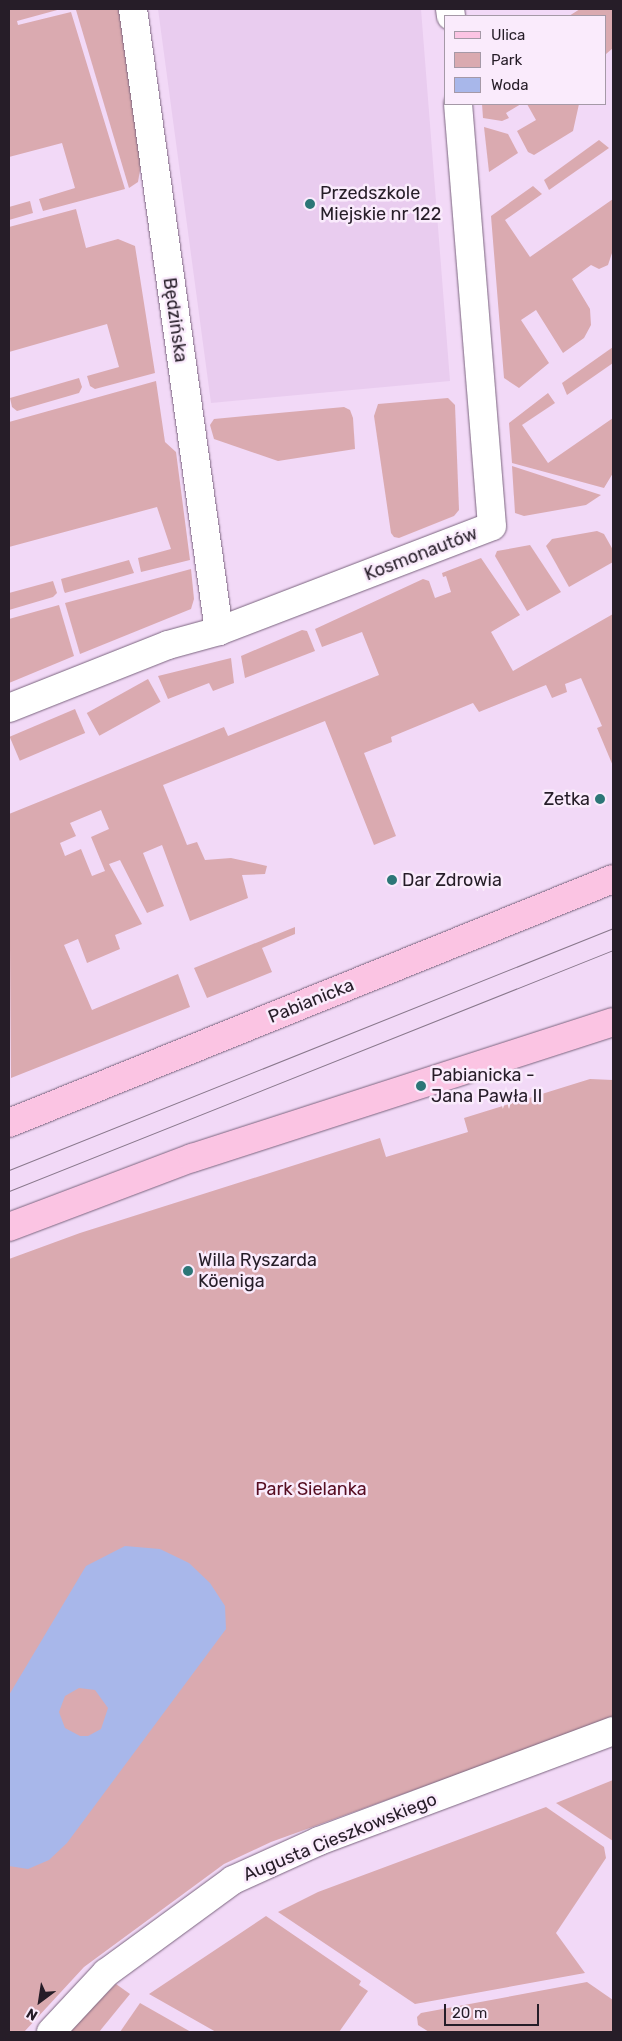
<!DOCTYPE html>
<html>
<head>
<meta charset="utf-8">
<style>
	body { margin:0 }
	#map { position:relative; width:622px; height:2041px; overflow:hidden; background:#f2d9f7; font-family:Rubik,sans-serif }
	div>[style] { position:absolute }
	.built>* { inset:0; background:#e9ccef }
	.green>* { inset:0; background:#daaab0; transform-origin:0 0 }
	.water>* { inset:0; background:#a8b7ea }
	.roads { filter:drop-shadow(0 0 1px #7b657f) drop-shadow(0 0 1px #7b657f) }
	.street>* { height:28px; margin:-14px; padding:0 14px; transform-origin:14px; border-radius:14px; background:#fff }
	.primary>* { height:28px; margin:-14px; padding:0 14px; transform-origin:14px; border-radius:14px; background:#fbc4e3 }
	.tram>* { height:1px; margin:-0.5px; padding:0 0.5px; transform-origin:0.5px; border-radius:0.5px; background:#89788c }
	.dots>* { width:14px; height:14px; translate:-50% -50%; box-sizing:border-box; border:2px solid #faebfc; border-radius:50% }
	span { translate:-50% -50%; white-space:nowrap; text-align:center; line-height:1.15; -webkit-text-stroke:5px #faebfc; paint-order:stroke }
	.poi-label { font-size:18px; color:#261d28 }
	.left { translate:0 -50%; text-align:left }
	.right { translate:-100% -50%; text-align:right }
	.street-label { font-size:18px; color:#261d28 }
	.park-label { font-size:18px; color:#560d21 }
	.frame { position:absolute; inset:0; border:10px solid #261d28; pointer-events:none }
	.legend { position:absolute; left:444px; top:15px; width:162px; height:90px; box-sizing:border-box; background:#faebfc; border:1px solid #a599a7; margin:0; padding:6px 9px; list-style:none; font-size:15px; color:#261d28 }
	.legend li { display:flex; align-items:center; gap:10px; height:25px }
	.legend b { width:25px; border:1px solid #a599a7 }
	.north { position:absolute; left:15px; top:1976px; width:50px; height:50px; -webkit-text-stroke:4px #faebfc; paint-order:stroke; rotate:211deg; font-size:14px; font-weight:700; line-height:20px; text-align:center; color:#261d28 }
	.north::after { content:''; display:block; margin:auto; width:18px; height:22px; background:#261d28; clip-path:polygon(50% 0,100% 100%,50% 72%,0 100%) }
	.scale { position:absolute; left:444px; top:2004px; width:95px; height:22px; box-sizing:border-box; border:2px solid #261d28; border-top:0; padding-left:6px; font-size:15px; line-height:18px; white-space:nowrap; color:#261d28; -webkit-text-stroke:4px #faebfc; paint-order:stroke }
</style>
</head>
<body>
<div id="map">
	<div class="built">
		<div style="clip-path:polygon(158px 9px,421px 9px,450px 381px,211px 403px)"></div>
	</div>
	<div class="green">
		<div style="clip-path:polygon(9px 9px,61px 9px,17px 21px,18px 25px,71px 12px,125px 189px,43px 211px,39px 199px,75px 188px,62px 143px,9px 157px)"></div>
		<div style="clip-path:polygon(119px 9px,141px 164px,138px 182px,129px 188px,76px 10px)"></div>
		<div style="clip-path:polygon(580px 9px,613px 9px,613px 48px,606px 54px,606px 16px,569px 16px)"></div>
		<div style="clip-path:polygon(482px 104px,521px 104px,506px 113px,509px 118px,502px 121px,483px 118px)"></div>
		<div style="clip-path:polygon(527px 104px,579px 104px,573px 131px,534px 155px,528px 152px,517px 131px,536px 120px)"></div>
		<div style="clip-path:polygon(484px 127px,508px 134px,518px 153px,489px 172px)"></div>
		<div style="clip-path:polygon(599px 140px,609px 148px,549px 190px,544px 180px)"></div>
		<div style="clip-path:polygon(533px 186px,542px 194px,505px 220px,530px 257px,613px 199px,613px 250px,608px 265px,599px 269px,591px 265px,572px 279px,590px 309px,591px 325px,584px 338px,563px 353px,536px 310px,521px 320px,549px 363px,519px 388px,504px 378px,491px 216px)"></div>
		<div style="clip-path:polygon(30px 201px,33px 213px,9px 220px,9px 207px)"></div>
		<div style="clip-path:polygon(76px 209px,86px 248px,118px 239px,135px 246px,155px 373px,95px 389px,90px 386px,87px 376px,119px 367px,107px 324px,9px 352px,9px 227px)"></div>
		<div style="clip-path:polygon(613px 347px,613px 363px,567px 395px,562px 383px)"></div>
		<div style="clip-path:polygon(79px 378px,82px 387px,79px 393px,17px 411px,12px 407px,10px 398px)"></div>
		<div style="clip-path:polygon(156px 381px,165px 442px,176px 452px,190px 560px,141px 572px,138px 558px,171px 549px,157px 507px,9px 547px,9px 422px)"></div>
		<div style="clip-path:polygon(548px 393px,555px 403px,522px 425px,548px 463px,613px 418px,613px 473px,604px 488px,512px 463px,509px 423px)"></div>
		<div style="clip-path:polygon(448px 398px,455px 405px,459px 510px,454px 516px,399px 538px,394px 537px,391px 533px,374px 416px,378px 404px)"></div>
		<div style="clip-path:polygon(344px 407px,350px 410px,353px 418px,355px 449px,278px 461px,214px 439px,210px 425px,214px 419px)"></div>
		<div style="clip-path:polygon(512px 466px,601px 495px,586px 505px,524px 516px,515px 513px)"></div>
		<div style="clip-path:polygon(597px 531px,604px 534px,613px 550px,613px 562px,569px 587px,546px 546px,552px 539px)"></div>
		<div style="clip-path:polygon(530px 545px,561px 592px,527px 611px,495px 556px,497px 551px)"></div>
		<div style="clip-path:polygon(evenodd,481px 558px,520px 615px,491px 632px,513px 671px,613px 614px,613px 766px,597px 728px,602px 726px,581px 678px,565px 684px,567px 692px,552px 698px,546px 685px,479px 712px,473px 703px,391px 737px,392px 742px,364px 753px,396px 836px,374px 845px,325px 721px,163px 785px,187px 845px,197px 842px,205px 860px,231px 858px,267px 866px,265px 874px,242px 875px,248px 898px,190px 921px,162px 845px,143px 853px,164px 906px,147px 913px,120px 860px,109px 864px,142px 924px,115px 935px,120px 949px,87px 963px,78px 939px,64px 945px,92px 1010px,178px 974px,190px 1007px,11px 1078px,9px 814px,224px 727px,228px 736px,379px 675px,362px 632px,322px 647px,315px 629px,423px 579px,429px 581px,435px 598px,451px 592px,446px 576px,443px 577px,442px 573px,481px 558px,101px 810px,109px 829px,91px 837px,105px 871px,92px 876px,81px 849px,65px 856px,60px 843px,76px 836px,70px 823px,101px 810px)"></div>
		<div style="clip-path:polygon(129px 560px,134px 573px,65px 593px,64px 591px,61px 579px)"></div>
		<div style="clip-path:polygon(191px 569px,194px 599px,191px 609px,80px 654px,65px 603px)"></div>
		<div style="clip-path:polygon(53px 581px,57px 593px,53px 597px,9px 610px,9px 593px)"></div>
		<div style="clip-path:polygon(59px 605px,74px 656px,9px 683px,9px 619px)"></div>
		<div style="clip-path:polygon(302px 630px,307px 631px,315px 651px,245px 678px,241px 656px)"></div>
		<div style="clip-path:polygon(231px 658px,234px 683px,213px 691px,209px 683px,168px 699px,158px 676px)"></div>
		<div style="left:148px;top:679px;width:26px;height:70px;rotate:61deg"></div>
		<div style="left:75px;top:709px;width:26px;height:71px;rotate:67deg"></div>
		<div style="clip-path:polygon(295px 927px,295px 934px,262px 948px,272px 972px,207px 998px,194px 968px)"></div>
		<div style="clip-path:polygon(590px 1079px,613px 1080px,613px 1718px,271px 1842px,224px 1864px,84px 1967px,24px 2032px,9px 2032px,9px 1259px,80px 1233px,380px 1138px,386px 1157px,468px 1132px,464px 1118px)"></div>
		<div style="clip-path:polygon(613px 1780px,613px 1841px,556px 1803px)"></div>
		<div style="clip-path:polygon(546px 1807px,604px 1847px,606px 1858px,556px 1933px,585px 1973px,415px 2004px,278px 1912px,318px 1892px)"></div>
		<div style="clip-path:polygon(266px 1916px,361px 1981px,359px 1985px,368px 1991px,339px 2032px,216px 2032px,149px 1994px)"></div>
		<div style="clip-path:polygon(587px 1982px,613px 2000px,613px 2032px,429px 2032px,418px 2025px,417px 2017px,421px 2013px)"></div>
		<div style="clip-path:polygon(116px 1984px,130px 1994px,99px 2032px,67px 2032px)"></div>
		<div style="clip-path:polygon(140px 2003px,191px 2032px,120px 2032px)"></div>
	</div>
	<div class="water">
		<div style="clip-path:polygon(evenodd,125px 1546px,160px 1549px,189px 1563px,210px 1583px,225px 1606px,226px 1629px,67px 1843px,49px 1860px,28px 1869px,9px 1866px,9px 1695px,86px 1566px,125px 1546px,79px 1688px,95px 1690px,108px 1708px,101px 1729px,88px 1736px,80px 1736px,65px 1728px,59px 1712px,65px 1696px,79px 1688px)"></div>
	</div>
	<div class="roads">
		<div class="street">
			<div style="left:133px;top:9px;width:628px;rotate:82.13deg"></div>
			<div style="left:450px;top:9px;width:7px;rotate:82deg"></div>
			<div style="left:9px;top:708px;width:171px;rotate:-21.6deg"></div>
			<div style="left:168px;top:645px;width:53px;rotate:-15.4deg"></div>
			<div style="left:219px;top:631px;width:292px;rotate:-21deg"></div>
			<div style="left:492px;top:526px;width:423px;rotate:-94.6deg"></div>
			<div style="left:51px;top:2032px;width:81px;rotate:-47deg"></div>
			<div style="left:106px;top:1973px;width:157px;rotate:-36.2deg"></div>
			<div style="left:233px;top:1880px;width:94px;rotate:-24.4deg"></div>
			<div style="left:319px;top:1841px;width:314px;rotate:-20.5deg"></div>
		</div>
		<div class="primary">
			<div style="left:9px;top:1123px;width:651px;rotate:-22deg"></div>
			<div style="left:9px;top:1227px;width:196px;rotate:-20.7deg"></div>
			<div style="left:192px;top:1158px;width:442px;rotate:-17.9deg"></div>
		</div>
	</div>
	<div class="tram">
		<div style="left:9px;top:1170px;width:651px;rotate:-21.83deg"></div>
		<div style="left:9px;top:1191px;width:650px;rotate:-21.75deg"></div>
	</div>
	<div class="dots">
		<div style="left:310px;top:204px;background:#2c7677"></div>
		<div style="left:600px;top:799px;background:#2c7677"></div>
		<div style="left:392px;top:880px;background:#2c7677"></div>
		<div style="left:421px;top:1086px;background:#2c7677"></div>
		<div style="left:188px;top:1271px;background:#2c7677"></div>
	</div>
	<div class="poi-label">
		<span class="left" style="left:320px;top:204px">Przedszkole<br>Miejskie nr 122</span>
		<span class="right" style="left:590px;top:799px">Zetka</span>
		<span class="left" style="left:402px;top:880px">Dar Zdrowia</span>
		<span class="left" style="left:431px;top:1086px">Pabianicka -<br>Jana Pawła II</span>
		<span class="left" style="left:198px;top:1271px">Willa Ryszarda<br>Köeniga</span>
	</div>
	<div class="street-label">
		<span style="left:175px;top:320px;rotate:82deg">Będzińska</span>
		<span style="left:421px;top:554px;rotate:-21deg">Kosmonautów</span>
		<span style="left:311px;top:1001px;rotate:-22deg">Pabianicka</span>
		<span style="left:340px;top:1837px;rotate:-22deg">Augusta Cieszkowskiego</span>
	</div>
	<div class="park-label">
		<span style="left:311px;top:1489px">Park Sielanka</span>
	</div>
	<div class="frame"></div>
	<ul class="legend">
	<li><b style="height:6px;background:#fbc4e3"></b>Ulica</li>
	<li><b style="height:14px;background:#daaab0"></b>Park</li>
	<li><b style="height:14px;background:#a8b7ea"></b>Woda</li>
	</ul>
	<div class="north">N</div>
	<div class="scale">20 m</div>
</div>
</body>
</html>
